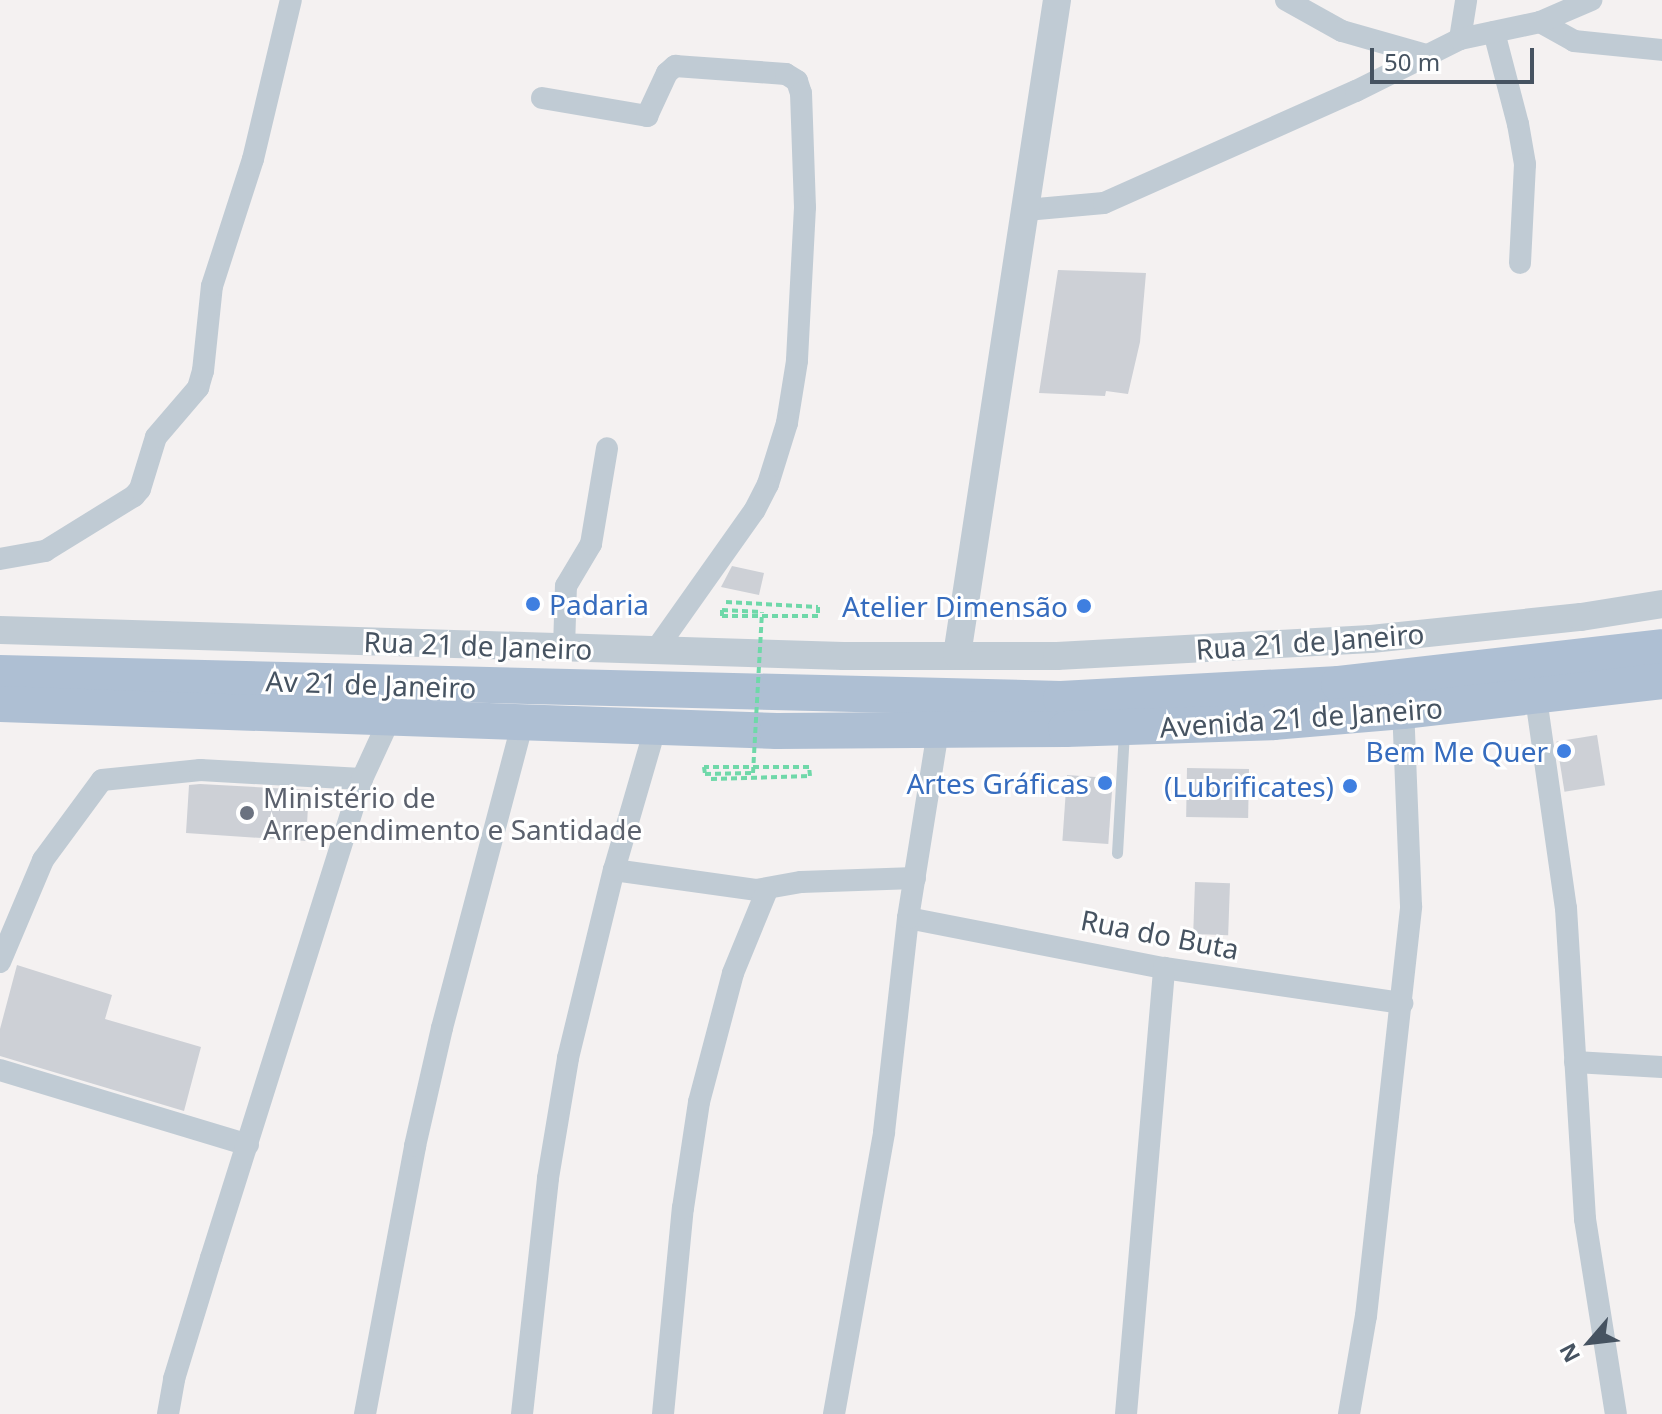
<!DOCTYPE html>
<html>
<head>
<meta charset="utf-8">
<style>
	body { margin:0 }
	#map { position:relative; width:1662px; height:1414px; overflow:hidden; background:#f4f1f1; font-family:"Noto Sans",sans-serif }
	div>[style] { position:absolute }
	.building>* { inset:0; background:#cdd0d6; transform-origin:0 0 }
	.path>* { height:4px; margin-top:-2px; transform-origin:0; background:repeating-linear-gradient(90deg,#6fd8a9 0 6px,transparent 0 10px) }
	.service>* { height:11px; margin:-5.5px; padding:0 5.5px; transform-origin:5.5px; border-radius:5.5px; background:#c0cbd4 }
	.minor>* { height:22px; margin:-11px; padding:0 11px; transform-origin:11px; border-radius:11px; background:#c0cbd4 }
	.tertiary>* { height:28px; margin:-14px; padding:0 14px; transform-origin:14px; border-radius:14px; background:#c0cbd4 }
	.primary>* { height:36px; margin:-18px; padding:0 18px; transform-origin:18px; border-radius:18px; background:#aebfd3 }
	.path-bridge>* { height:4px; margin-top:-2px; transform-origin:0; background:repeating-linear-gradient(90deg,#6fd8a9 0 6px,transparent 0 10px) }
	.dots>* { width:22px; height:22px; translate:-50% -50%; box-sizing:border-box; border:4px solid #fff; border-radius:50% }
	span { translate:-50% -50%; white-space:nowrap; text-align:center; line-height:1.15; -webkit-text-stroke:6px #fff; paint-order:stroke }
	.shop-label { font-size:28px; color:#366cbe }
	.left { translate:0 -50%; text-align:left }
	.right { translate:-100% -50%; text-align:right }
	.street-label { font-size:28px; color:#465361 }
	.worship-label { font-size:28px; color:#5b616d }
	.north { position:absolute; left:1550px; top:1302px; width:80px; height:80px; -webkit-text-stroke:6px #fff; paint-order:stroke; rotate:242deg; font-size:22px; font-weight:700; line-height:32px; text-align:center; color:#465361 }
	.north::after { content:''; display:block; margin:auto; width:28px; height:36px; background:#465361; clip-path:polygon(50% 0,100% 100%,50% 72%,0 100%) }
	.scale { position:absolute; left:1370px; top:48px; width:164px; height:36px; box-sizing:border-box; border:4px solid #465361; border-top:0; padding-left:10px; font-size:24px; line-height:28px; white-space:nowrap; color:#465361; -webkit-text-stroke:6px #fff; paint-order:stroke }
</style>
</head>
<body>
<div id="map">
	<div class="building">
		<div style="clip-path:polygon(1058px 270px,1146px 273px,1140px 342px,1128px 394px,1106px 391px,1105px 396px,1039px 393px)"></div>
		<div style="clip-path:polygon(732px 566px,764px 573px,759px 595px,721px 587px)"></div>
		<div style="left:1597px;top:735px;width:51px;height:41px;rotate:81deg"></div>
		<div style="left:1187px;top:768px;width:62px;height:49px;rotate:1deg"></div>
		<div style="left:1067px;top:775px;width:46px;height:66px;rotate:4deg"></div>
		<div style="clip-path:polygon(200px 784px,309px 790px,306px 841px,186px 833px,189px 785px)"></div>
		<div style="left:1195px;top:882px;width:35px;height:52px;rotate:2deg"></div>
		<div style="clip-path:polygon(17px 965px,112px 995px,105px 1019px,201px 1047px,184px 1111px,0 1056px,0 1029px)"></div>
	</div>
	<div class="path">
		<div style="left:726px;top:602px;width:92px;rotate:3.1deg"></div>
		<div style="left:818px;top:607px;width:9px;rotate:90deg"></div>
		<div style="left:818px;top:616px;width:96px;rotate:180deg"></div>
		<div style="left:722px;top:616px;width:6px;rotate:-90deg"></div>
		<div style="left:722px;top:610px;width:40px;rotate:2.9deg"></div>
		<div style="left:711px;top:779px;width:99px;rotate:-1.7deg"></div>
		<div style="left:810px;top:776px;width:9px;rotate:-96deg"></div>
		<div style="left:809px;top:767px;width:105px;rotate:180deg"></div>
		<div style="left:704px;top:767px;width:7px;rotate:82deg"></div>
		<div style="left:705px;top:774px;width:48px;rotate:-1.2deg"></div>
	</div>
	<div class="service">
		<div style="left:1117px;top:853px;width:123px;rotate:-86.7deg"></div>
	</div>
	<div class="minor">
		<div style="left:1286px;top:0;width:64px;rotate:29deg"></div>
		<div style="left:1342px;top:31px;width:87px;rotate:15.9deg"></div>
		<div style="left:1540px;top:22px;width:39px;rotate:29deg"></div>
		<div style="left:1574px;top:41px;width:88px;rotate:5.8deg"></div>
		<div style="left:1494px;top:32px;width:95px;rotate:75.4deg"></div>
		<div style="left:1518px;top:124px;width:41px;rotate:80.1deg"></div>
		<div style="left:1525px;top:164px;width:99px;rotate:92.9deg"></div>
		<div style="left:1460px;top:39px;width:39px;rotate:-81deg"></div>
		<div style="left:542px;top:98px;width:107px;rotate:9.7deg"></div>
		<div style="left:647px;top:116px;width:47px;rotate:-65.1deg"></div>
		<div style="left:667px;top:73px;width:11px;rotate:-41deg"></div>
		<div style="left:675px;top:66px;width:111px;rotate:4.1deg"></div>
		<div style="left:786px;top:74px;width:13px;rotate:32deg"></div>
		<div style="left:797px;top:81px;width:13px;rotate:72deg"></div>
		<div style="left:801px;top:93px;width:114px;rotate:88deg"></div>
		<div style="left:805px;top:207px;width:154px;rotate:93deg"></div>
		<div style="left:797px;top:361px;width:63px;rotate:99.2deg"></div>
		<div style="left:787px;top:423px;width:64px;rotate:107.3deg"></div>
		<div style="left:768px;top:484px;width:30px;rotate:117deg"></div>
		<div style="left:754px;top:511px;width:171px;rotate:125.3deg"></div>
		<div style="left:1026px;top:210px;width:78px;rotate:-5.1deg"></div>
		<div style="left:1104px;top:203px;width:276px;rotate:-24deg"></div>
		<div style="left:1356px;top:91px;width:116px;rotate:-26.6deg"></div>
		<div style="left:1460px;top:39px;width:82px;rotate:-12deg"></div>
		<div style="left:1540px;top:22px;width:56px;rotate:-23.3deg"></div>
		<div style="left:0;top:559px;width:46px;rotate:-10.1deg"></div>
		<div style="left:45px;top:551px;width:105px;rotate:-31.7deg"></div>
		<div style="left:134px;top:496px;width:9px;rotate:-49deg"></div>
		<div style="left:140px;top:489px;width:54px;rotate:-72.9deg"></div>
		<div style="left:156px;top:437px;width:65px;rotate:-49.4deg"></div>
		<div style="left:198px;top:388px;width:18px;rotate:-74deg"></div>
		<div style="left:203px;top:371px;width:85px;rotate:-84deg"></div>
		<div style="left:212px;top:286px;width:133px;rotate:-72.1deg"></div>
		<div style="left:253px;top:159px;width:163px;rotate:-76.6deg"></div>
		<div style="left:564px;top:648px;width:62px;rotate:-88.2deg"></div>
		<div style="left:566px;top:586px;width:49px;rotate:-59.2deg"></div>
		<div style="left:591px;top:544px;width:97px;rotate:-80.5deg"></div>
		<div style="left:1536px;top:698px;width:212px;rotate:81.9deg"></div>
		<div style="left:1566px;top:908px;width:312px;rotate:86.5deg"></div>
		<div style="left:1585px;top:1219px;width:197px;rotate:81deg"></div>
		<div style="left:614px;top:870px;width:143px;rotate:8deg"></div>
		<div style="left:756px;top:890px;width:46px;rotate:-10.1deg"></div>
		<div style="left:801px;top:882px;width:114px;rotate:-2deg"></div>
		<div style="left:908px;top:918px;width:261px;rotate:11.1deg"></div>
		<div style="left:1164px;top:968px;width:241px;rotate:8.4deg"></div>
		<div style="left:0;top:962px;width:111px;rotate:-67.1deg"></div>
		<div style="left:43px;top:860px;width:99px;rotate:-53.6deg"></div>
		<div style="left:102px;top:780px;width:99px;rotate:-5.8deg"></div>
		<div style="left:200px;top:770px;width:162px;rotate:3.2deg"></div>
		<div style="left:1575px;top:1062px;width:87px;rotate:3.3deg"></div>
		<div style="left:0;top:1070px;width:259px;rotate:16.8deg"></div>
		<div style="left:168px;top:1414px;width:36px;rotate:-80deg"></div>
		<div style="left:174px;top:1379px;width:127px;rotate:-73deg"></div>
		<div style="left:211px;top:1258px;width:502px;rotate:-72.5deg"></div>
		<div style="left:362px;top:779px;width:69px;rotate:-65.3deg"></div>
		<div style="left:365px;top:1414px;width:273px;rotate:-79.4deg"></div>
		<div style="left:415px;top:1146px;width:121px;rotate:-77.1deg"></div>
		<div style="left:442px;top:1028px;width:318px;rotate:-75.2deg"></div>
		<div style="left:522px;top:1414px;width:237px;rotate:-83.7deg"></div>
		<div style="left:548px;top:1178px;width:122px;rotate:-80.5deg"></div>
		<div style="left:568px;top:1058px;width:194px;rotate:-76.3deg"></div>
		<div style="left:614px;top:870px;width:151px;rotate:-73.8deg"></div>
		<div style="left:663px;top:1414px;width:207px;rotate:-84.5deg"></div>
		<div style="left:683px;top:1208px;width:107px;rotate:-81.4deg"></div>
		<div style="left:699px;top:1102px;width:133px;rotate:-75.2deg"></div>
		<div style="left:733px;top:973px;width:90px;rotate:-67.7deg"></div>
		<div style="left:834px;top:1414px;width:286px;rotate:-79.9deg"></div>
		<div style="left:884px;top:1132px;width:215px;rotate:-83.6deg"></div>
		<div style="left:908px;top:918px;width:189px;rotate:-80.9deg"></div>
		<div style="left:1126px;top:1414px;width:448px;rotate:-85.1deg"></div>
		<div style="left:1349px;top:1414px;width:99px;rotate:-80.2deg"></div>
		<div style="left:1366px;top:1316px;width:412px;rotate:-83.7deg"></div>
		<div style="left:1411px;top:906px;width:195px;rotate:-92.3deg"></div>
	</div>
	<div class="tertiary">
		<div style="left:0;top:630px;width:844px;rotate:1.76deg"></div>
		<div style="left:844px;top:656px;width:213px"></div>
		<div style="left:1057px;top:656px;width:314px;rotate:-3.1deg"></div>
		<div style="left:1371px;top:639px;width:211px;rotate:-6deg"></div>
		<div style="left:1581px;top:617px;width:82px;rotate:-9.1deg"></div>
		<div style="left:957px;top:655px;width:663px;rotate:-81.32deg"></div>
	</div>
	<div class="primary">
		<div style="left:0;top:673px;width:1061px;rotate:1.4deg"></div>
		<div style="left:1061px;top:699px;width:278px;rotate:-3.1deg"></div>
		<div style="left:1339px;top:684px;width:325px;rotate:-6.5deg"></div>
		<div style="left:0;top:704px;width:777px;rotate:1.99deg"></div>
		<div style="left:777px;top:731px;width:289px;rotate:-0.4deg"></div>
		<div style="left:1066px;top:729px;width:207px;rotate:-1.9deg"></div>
		<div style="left:1273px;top:722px;width:130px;rotate:-4.8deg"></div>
		<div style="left:1403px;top:711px;width:261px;rotate:-6.6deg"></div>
	</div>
	<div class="path-bridge">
		<div style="left:753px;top:773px;width:161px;rotate:-86.8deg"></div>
	</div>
	<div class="dots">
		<div style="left:533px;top:604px;background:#3f7fe0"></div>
		<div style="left:1084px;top:606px;background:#3f7fe0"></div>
		<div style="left:1564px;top:751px;background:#3f7fe0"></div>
		<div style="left:1105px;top:783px;background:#3f7fe0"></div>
		<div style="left:1350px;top:786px;background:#3f7fe0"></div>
		<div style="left:247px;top:813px;background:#6b7280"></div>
	</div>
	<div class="shop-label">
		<span class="left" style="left:549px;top:604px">Padaria</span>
		<span class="right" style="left:1068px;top:606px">Atelier Dimensão</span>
		<span class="right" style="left:1548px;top:751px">Bem Me Quer</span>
		<span class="right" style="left:1089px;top:783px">Artes Gráficas</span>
		<span class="right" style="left:1334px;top:786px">(Lubrificates)</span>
	</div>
	<div class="street-label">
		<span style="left:1310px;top:641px;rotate:-4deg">Rua 21 de Janeiro</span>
		<span style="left:478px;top:645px;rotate:2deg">Rua 21 de Janeiro</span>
		<span style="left:371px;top:684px;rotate:2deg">Av 21 de Janeiro</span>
		<span style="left:1301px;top:717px;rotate:-4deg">Avenida 21 de Janeiro</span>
		<span style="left:1160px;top:934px;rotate:11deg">Rua do Buta</span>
	</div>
	<div class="worship-label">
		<span class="left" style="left:263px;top:813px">Ministério de<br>Arrependimento e Santidade</span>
	</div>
	<div class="north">N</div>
	<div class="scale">50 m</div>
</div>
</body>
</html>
